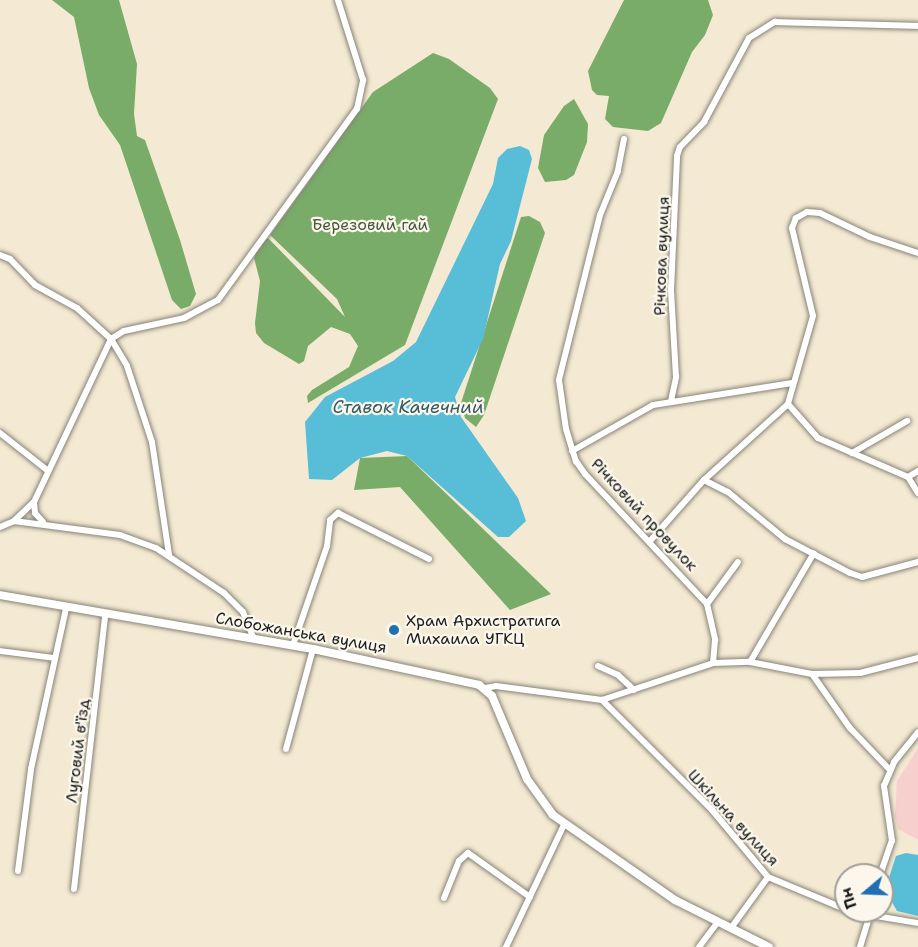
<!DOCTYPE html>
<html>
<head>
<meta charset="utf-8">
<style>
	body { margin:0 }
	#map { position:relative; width:918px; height:947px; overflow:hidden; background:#f4ead3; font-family:"Shantell Sans",sans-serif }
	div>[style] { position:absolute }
	.built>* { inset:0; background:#f7d0ce }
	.forest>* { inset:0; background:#78ac68 }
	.water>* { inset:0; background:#58bdd7 }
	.roads { filter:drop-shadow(0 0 2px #888378) drop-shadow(0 0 2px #888378) }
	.minor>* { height:6px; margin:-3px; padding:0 3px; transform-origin:3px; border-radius:3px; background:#fff }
	.tertiary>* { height:8px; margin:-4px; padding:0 4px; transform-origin:4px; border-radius:4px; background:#fff }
	.dots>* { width:16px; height:16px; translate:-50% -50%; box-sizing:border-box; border:3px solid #fbf7ec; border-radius:50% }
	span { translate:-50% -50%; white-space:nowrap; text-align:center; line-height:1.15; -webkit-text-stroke:4.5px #fbf7ec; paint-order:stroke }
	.park-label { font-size:16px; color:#46583c }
	.street-label { font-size:16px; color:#1c1c1c }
	.poi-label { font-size:16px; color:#1c1c1c }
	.left { translate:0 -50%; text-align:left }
	.water-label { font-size:18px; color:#345c67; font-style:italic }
	.north { position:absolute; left:834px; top:863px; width:60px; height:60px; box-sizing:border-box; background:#fbf7ec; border:2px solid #a29f99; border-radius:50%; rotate:251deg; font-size:16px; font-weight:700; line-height:24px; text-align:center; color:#1c1c1c }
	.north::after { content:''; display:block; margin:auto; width:21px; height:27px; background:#1f6fb2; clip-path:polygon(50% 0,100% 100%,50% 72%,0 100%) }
</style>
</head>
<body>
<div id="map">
	<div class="built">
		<div style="clip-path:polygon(918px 748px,918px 840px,898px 829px,895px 816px,897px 781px)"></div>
	</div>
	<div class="forest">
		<div style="clip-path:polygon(52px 0,119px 0,137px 64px,134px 114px,137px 136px,145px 140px,180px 240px,196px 294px,190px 306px,181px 309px,172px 300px,120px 145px,99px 115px,89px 88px,74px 17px)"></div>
		<div style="clip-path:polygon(624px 0,708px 0,713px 15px,705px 35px,692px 52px,661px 123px,648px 131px,613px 127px,605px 119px,609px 96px,597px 95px,592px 90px,588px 71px)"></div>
		<div style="clip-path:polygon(433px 53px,449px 59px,490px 88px,498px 99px,405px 345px,308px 403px,307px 396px,312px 390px,349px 367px,358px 346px,350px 334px,331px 327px,308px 346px,304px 361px,299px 364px,264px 343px,256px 333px,255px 323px,260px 281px,254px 258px,258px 247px,268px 238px,345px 317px,337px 299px,270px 235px,373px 92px)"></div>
		<div style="clip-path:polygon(574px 99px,588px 124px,587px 142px,574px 175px,566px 180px,545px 182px,538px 168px,544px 135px,564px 106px)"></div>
		<div style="clip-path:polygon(529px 216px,540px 222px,545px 233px,484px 415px,476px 427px,465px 418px,461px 403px,521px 217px)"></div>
		<div style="clip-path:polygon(407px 456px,551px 594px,510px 610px,400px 487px,354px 490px,360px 458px)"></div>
	</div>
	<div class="water">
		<div style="clip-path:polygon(520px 146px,529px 150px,532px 159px,511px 241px,500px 264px,483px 339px,455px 397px,461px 417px,518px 498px,526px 521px,509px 537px,498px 537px,407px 456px,387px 451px,360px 458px,332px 480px,309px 479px,305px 422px,325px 397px,393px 361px,416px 342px,493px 184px,498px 158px,507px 149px)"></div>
		<div style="clip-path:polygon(906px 853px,918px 855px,918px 916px,897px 911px,885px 890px,896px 856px)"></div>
	</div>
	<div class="roads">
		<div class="minor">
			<div style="left:624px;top:139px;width:33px;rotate:101deg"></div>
			<div style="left:618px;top:171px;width:48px;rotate:112.2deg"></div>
			<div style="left:600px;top:215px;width:170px;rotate:104deg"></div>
			<div style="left:559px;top:380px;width:49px;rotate:81.9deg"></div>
			<div style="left:566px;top:429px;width:34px;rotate:73deg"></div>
			<div style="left:576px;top:461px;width:16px;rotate:55deg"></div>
			<div style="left:585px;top:474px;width:178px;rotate:46.8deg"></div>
			<div style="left:707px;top:604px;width:37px;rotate:77deg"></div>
			<div style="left:715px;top:640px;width:23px;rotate:95deg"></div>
			<div style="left:918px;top:253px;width:51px;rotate:-161.6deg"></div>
			<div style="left:870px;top:237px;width:55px;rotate:-154.4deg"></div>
			<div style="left:820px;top:213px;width:13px;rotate:-176deg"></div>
			<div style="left:807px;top:212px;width:13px;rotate:151deg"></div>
			<div style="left:796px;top:218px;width:11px;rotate:112deg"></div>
			<div style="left:792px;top:228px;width:90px;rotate:76.6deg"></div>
			<div style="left:813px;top:316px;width:91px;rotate:105.9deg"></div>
			<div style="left:788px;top:404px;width:45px;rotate:48.6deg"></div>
			<div style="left:818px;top:438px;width:98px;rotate:23.4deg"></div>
			<div style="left:908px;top:477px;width:19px;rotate:58deg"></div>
			<div style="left:0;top:255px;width:11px;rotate:22deg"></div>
			<div style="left:10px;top:259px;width:36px;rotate:46deg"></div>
			<div style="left:35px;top:285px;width:48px;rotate:28.7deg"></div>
			<div style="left:77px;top:308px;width:46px;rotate:42.4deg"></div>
			<div style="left:111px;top:339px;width:31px;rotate:59deg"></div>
			<div style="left:127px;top:366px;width:80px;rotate:71.8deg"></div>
			<div style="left:152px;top:442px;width:114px;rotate:81.4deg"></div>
			<div style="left:671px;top:401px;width:25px;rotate:-78deg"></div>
			<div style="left:676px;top:377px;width:87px;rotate:-93.3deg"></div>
			<div style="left:671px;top:290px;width:134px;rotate:-87.4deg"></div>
			<div style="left:677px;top:156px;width:9px;rotate:-72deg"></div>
			<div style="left:680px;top:147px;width:35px;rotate:-46deg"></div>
			<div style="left:704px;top:122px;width:95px;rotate:-61.8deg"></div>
			<div style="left:749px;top:38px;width:31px;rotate:-32deg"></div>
			<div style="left:775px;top:22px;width:143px;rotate:1.6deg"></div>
			<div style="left:0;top:433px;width:60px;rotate:38.2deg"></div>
			<div style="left:572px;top:451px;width:93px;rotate:-29.6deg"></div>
			<div style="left:653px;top:405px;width:141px;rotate:-9deg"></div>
			<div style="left:852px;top:453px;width:64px;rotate:-30.2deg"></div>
			<div style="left:908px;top:477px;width:12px;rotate:-31deg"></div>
			<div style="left:704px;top:480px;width:27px;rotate:27deg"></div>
			<div style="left:728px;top:492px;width:74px;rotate:39.5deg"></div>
			<div style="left:785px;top:539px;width:73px;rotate:27.6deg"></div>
			<div style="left:850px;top:573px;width:13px;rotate:18deg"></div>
			<div style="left:862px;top:577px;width:58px;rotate:-15deg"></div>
			<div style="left:34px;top:503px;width:10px;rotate:84deg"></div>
			<div style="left:35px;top:513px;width:12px;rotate:48deg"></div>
			<div style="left:14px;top:521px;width:107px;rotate:7.5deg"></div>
			<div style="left:120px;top:535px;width:38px;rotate:20deg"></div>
			<div style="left:156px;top:548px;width:82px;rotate:33.5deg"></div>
			<div style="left:224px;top:593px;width:27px;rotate:45deg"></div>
			<div style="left:243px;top:612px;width:29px;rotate:68deg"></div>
			<div style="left:0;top:527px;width:15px;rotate:-23deg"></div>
			<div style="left:14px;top:521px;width:28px;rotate:-44deg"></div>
			<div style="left:34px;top:502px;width:180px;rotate:-64.7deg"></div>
			<div style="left:111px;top:339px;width:15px;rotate:-32deg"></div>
			<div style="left:124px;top:331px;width:61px;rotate:-12.2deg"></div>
			<div style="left:184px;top:318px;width:38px;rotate:-28deg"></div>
			<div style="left:218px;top:300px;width:236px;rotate:-54deg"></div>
			<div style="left:357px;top:109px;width:30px;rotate:-78deg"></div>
			<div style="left:363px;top:80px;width:84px;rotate:-107.4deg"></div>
			<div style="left:650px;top:541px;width:81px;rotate:-48.5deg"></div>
			<div style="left:704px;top:480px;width:113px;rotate:-42.1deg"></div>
			<div style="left:707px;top:604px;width:52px;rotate:-53.6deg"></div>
			<div style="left:293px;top:645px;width:105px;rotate:-71deg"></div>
			<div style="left:327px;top:546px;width:26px;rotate:-83deg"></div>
			<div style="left:330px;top:520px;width:11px;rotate:-41deg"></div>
			<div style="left:338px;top:513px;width:102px;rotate:26.8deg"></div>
			<div style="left:0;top:651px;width:55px;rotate:7.3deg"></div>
			<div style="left:750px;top:662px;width:126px;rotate:-59.6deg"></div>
			<div style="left:598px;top:666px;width:22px;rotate:24deg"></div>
			<div style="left:618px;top:675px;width:22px;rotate:43deg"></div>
			<div style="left:812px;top:674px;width:66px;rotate:54.9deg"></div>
			<div style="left:850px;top:728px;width:58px;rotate:46.4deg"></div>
			<div style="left:485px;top:688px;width:11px;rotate:-10deg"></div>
			<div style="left:496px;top:686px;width:107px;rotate:7.5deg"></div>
			<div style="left:602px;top:700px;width:117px;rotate:-18.4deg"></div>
			<div style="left:713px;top:663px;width:37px;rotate:-2deg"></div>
			<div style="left:750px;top:662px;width:63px;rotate:11deg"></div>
			<div style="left:812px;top:674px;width:48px;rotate:-1.2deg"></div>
			<div style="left:860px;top:673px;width:60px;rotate:-14.5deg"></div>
			<div style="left:602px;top:700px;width:156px;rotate:45deg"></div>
			<div style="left:712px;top:810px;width:87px;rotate:50.1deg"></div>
			<div style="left:768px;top:877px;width:109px;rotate:22.6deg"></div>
			<div style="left:286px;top:749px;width:104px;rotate:-74.9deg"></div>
			<div style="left:18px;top:871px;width:103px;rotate:-82.7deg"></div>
			<div style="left:31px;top:769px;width:165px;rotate:-77.7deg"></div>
			<div style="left:880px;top:875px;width:36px;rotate:-71deg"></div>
			<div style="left:892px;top:841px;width:56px;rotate:-98.3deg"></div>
			<div style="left:884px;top:786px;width:26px;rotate:-67deg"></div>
			<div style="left:894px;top:762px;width:38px;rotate:-51deg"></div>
			<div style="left:74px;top:889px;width:275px;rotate:-83.5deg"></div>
			<div style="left:444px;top:898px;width:40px;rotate:-68deg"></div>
			<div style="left:459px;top:861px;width:12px;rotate:-42deg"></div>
			<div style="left:468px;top:853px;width:76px;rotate:35.4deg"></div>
			<div style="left:870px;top:915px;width:49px;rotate:9.5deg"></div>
			<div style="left:731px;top:928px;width:63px;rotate:-54deg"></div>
			<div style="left:506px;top:947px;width:135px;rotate:-64.6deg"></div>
			<div style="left:699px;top:947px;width:31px;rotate:-53deg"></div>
			<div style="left:860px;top:947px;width:31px;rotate:-73deg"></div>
		</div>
		<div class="tertiary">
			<div style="left:0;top:595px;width:318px;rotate:9.8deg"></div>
			<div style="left:313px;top:649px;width:170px;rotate:12.2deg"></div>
			<div style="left:479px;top:685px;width:17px;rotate:40deg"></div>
			<div style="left:492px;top:696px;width:90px;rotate:67.1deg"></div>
			<div style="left:527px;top:779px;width:44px;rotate:54.2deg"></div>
			<div style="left:553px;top:815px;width:149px;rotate:34.9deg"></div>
			<div style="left:675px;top:900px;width:105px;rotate:26.6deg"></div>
		</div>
	</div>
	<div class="dots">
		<div style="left:394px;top:630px;background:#1f6fb2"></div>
	</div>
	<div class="park-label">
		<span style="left:370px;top:225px">Березовий гай</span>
	</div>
	<div class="street-label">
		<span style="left:662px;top:256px;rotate:-88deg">Річкова вулиця</span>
		<span style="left:644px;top:515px;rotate:47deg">Річковий провулок</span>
		<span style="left:301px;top:633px;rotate:10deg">Слобожанська вулиця</span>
		<span style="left:78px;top:751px;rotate:-83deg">Луговий в'їзд</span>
		<span style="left:733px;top:818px;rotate:47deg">Шкільна вулиця</span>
	</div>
	<div class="poi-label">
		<span class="left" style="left:406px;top:630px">Храм Архистратига<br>Михаила УГКЦ</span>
	</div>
	<div class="water-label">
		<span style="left:408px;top:407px">Ставок Качечний</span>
	</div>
	<div class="north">Пн</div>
</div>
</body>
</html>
